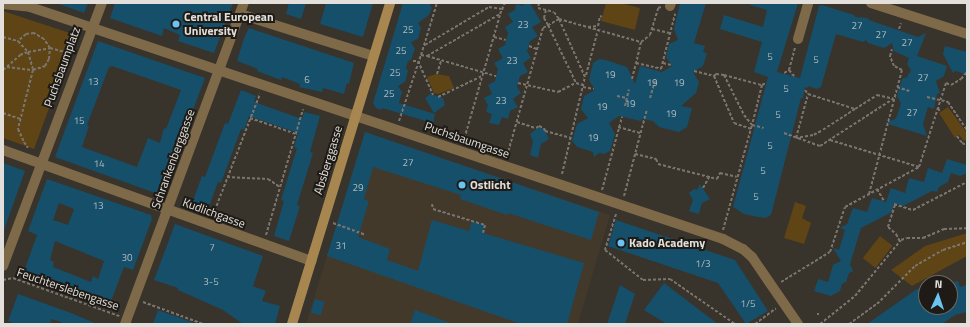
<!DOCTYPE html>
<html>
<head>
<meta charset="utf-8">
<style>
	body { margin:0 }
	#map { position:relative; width:970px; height:327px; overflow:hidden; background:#38332b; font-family:"Titillium Web",sans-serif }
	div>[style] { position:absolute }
	.built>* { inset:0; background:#42392b }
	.green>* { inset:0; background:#5f4415; transform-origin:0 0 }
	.building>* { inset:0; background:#164f6a; transform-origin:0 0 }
	.path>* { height:2px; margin-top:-1px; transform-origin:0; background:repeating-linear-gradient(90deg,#7a766f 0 3px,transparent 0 5px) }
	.street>* { height:10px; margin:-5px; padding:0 5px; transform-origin:5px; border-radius:5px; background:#7e6948 }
	.secondary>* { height:10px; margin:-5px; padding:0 5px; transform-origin:5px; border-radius:5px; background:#a78650 }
	.dots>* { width:11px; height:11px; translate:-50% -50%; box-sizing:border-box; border:2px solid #1e1b17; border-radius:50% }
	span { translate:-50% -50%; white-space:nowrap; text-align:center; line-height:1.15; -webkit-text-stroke:4px #1e1b17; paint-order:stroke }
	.number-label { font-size:10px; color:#b0bbbe }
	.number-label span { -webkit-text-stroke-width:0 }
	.poi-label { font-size:12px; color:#e3dfda; font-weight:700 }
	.left { translate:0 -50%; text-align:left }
	.street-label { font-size:12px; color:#e3dfda }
	.frame { position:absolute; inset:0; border:4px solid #e3dfda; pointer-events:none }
	.north { position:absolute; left:918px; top:275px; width:40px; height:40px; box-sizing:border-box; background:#1e1b17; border:1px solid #6d6965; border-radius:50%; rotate:3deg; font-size:11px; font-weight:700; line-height:16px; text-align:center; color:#e3dfda }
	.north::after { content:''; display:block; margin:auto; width:14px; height:18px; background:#6ac3f1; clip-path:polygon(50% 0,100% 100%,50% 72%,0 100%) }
</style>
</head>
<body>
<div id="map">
	<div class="built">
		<div style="clip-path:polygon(365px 132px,610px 215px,578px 324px,306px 324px)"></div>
	</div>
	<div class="green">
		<div style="clip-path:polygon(606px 3px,620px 3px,640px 8px,635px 30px,601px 21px)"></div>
		<div style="clip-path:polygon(3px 11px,76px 35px,34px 149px,3px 138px)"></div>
		<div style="clip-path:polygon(436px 74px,449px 76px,454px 88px,438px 94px,434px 93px,427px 77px)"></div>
		<div style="clip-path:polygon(948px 107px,967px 133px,967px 139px,964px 141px,959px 135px,955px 138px,939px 113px)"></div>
		<div style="clip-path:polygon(795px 202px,806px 206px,802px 218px,811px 223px,804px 244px,784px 238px)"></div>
		<div style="clip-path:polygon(967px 233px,967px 256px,912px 286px,891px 270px,925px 246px)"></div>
		<div style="left:880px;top:236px;width:16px;height:28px;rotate:38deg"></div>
	</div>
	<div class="building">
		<div style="clip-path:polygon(59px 3px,88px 3px,84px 13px,59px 4px)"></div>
		<div style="clip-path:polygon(115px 3px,233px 3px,214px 53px,178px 41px,180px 35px,164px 28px,162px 36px,110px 18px)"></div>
		<div style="clip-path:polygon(289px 3px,306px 3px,301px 19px,286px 14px)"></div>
		<div style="clip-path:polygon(326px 3px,373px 3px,363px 37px,320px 24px)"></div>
		<div style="clip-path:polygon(403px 3px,429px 3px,432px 8px,429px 15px,418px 23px,421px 28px,418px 39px,411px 42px,415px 49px,411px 60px,408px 61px,406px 68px,408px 71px,405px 82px,398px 86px,402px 92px,399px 103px,435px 114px,433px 123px,382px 108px,382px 110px,376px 108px,373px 103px)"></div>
		<div style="clip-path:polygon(524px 3px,530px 3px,541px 22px,532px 27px,538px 36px,530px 41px,529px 46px,527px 51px,531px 58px,523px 63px,528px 72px,520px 76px,517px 87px,521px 93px,513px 99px,518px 107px,510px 111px,508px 119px,502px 117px,499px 125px,489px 123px,492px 114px,486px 112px,488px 105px,484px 98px,492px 94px,488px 85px,495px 81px,498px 69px,494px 63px,503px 58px,498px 49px,505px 45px,508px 33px,505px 27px,513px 22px,508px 14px,515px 10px,516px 4px,523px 6px)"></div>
		<div style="clip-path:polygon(680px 3px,706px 3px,694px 43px,705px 46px,703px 52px,707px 53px,703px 66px,693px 72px,699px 82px,696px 93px,681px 106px,692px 108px,687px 127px,679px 132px,659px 127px,653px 121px,642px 119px,641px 121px,619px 116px,609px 123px,615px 134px,610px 151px,604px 154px,599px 153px,594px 157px,593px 152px,577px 147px,572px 141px,577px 124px,588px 118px,581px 109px,584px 96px,595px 90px,589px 80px,593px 63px,599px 59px,606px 60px,627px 67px,635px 84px,640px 66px,662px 72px,672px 66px,666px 57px,669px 44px,678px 40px,674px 29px)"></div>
		<div style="clip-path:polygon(750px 3px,798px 3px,777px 72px,800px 78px,819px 6px,822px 5px,854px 15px,855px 17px,868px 18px,869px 20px,918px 37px,926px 33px,917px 56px,947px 66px,944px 76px,936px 81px,940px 93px,937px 94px,934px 109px,928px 107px,923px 124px,927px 136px,885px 123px,895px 119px,897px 116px,901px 103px,897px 96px,902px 79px,907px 77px,911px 70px,907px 64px,909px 58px,894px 51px,892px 43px,884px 48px,868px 43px,866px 40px,863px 42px,836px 34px,821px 87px,817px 89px,808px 86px,808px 88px,805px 87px,803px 98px,801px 98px,771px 215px,765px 218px,758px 217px,744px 214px,733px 207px,768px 77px,754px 72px,762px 42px,720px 29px,724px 15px,763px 27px,767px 10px,750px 5px)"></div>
		<div style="clip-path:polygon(249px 28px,354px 63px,349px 84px,347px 83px,344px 94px,323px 88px,322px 92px,299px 87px,300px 84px,282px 77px,281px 80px,257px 71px,258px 69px,237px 61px,244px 38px)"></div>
		<div style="clip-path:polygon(evenodd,98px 41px,205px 78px,161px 195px,55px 157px,98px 41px,112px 66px,181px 90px,166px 129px,164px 128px,160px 143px,148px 138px,137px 167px,82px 147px,89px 126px,87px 125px,109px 67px,112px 66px)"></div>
		<div style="clip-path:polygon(945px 46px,967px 52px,967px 75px,956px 71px,953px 73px,943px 54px)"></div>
		<div style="clip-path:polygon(241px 90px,256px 96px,254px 102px,302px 119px,304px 112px,320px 116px,310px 152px,313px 153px,297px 205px,300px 206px,289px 241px,274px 236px,284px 201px,281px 200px,297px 148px,294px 147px,298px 133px,249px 116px,244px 130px,241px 129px,221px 183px,218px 182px,207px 212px,191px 206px,202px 176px,205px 177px,225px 123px,228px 124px)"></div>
		<div style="clip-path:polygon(430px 94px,443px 98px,445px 105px,434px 113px,425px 98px)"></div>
		<div style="clip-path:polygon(539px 127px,544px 129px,549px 139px,541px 144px,538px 158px,530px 155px,533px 142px,530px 134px)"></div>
		<div style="clip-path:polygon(365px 132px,599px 212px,591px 240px,508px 213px,507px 215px,460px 199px,461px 195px,373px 167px,364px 199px,369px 201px,358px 237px,390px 249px,387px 260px,418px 271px,432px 220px,469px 231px,472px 221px,485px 225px,483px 233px,584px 263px,567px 324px,521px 324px,327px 256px)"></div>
		<div style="clip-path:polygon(947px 159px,967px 165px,967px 173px,960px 176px,951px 173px,948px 182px,939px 187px,937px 192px,932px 191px,903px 206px,894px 203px,892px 212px,861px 228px,850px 264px,853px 271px,849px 273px,846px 282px,842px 284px,840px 291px,831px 296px,814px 291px,818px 279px,828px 282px,833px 265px,841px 261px,833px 248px,839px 250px,845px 230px,840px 228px,847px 224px,853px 208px,867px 212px,872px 198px,886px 202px,891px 188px,905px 193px,909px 178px,924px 182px,928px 168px,942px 173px)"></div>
		<div style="clip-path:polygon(3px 163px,25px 171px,4px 230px,3px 230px)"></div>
		<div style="clip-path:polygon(evenodd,47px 179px,151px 215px,152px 219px,133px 270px,124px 267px,108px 309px,96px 304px,97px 301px,35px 278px,34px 282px,22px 277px,37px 235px,28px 231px,47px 179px,59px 203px,74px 209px,68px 225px,53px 220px,59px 203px,47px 179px,55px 241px,104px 261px,98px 279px,93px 276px,91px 282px,53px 267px,54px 262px,50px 260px,55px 241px)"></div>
		<div style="clip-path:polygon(700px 184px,710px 199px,702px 203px,699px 214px,689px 211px,693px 200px,689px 193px,694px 189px,697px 190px)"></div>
		<div style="clip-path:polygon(616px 220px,735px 260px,768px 311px,746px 324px,718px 283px,608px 246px)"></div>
		<div style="clip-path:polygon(175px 224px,263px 256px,253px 286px,266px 291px,262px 301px,280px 306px,275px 324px,243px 324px,223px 310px,178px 290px,178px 288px,154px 280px)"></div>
		<div style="clip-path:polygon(958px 281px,960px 287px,967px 285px,967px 312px,955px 315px,942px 324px,867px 324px,917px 289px,923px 288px,923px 290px,926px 289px,926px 307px,950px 307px,950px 283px)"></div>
		<div style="clip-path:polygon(664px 283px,718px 324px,667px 324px,644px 310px)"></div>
		<div style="clip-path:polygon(620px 285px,635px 294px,625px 324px,607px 324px)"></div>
		<div style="clip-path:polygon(18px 294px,71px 313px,97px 324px,66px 324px,52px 319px,50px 324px,16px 324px,8px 321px)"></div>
		<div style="left:315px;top:299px;width:10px;height:14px;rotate:17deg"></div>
		<div style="clip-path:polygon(158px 310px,194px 323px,194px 324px,153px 324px)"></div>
		<div style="clip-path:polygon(415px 310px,450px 323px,450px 324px,410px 324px)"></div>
	</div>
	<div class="path">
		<div style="left:539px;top:3px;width:5px;rotate:101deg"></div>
		<div style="left:538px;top:8px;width:16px;rotate:14deg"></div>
		<div style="left:554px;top:12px;width:9px;rotate:54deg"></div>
		<div style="left:559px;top:19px;width:85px;rotate:15.7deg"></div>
		<div style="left:641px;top:42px;width:11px;rotate:-38deg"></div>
		<div style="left:650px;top:35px;width:28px;rotate:-73deg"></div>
		<div style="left:658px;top:8px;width:3px;rotate:-18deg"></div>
		<div style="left:588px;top:27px;width:10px;rotate:-6deg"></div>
		<div style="left:598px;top:26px;width:10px;rotate:-79deg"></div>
		<div style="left:600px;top:16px;width:2px;rotate:27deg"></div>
		<div style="left:652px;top:29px;width:18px;rotate:13deg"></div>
		<div style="left:899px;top:29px;width:6px;rotate:-72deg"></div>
		<div style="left:3px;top:37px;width:16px;rotate:15deg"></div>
		<div style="left:18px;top:41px;width:15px;rotate:48deg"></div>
		<div style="left:28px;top:52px;width:19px;rotate:74deg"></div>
		<div style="left:33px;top:70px;width:61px;rotate:104.3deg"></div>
		<div style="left:18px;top:129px;width:14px;rotate:65deg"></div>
		<div style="left:24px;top:142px;width:7px;rotate:56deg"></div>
		<div style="left:494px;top:37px;width:12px;rotate:14deg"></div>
		<div style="left:641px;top:42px;width:22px;rotate:103deg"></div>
		<div style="left:636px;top:63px;width:26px;rotate:13deg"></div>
		<div style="left:661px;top:69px;width:57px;rotate:-75.7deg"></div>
		<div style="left:425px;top:45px;width:74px;rotate:-30.7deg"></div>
		<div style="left:489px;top:7px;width:13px;rotate:9deg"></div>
		<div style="left:529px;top:46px;width:9px;rotate:21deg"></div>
		<div style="left:421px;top:55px;width:54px;rotate:-72.9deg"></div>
		<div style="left:427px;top:56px;width:72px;rotate:16.2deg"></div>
		<div style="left:413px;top:61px;width:5px"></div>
		<div style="left:418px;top:61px;width:37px;rotate:66deg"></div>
		<div style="left:663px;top:63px;width:8px;rotate:14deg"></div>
		<div style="left:7px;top:67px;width:26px;rotate:7deg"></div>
		<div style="left:33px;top:70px;width:13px;rotate:-18deg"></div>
		<div style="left:45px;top:66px;width:8px;rotate:-60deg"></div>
		<div style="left:49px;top:59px;width:11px;rotate:-85deg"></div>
		<div style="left:50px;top:48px;width:11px;rotate:-124deg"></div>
		<div style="left:44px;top:39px;width:12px;rotate:-149deg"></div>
		<div style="left:34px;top:33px;width:8px;rotate:173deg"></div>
		<div style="left:26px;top:34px;width:11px;rotate:139deg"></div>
		<div style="left:3px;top:70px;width:23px;rotate:-41deg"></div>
		<div style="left:20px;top:55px;width:9px;rotate:-21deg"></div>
		<div style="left:28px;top:52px;width:22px;rotate:-10deg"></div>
		<div style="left:50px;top:48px;width:23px;rotate:15deg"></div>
		<div style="left:789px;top:70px;width:8px;rotate:50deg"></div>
		<div style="left:694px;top:71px;width:21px;rotate:14deg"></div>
		<div style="left:714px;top:76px;width:51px;rotate:66.9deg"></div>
		<div style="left:734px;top:123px;width:18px;rotate:19deg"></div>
		<div style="left:784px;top:73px;width:6px;rotate:-31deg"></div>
		<div style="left:789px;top:70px;width:23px;rotate:-75deg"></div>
		<div style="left:437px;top:74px;width:14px;rotate:-73deg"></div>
		<div style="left:586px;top:75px;width:47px;rotate:-75.1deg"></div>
		<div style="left:724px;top:75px;width:39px;rotate:15deg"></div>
		<div style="left:762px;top:85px;width:41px;rotate:104deg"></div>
		<div style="left:714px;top:76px;width:3px;rotate:-45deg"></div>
		<div style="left:716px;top:74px;width:8px;rotate:7deg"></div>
		<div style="left:724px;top:75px;width:45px;rotate:63.4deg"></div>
		<div style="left:744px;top:115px;width:13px;rotate:51deg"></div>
		<div style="left:632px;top:79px;width:16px;rotate:-76deg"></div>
		<div style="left:518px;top:83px;width:41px;rotate:12.7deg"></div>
		<div style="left:558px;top:92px;width:20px;rotate:-27deg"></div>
		<div style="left:576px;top:83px;width:7px;rotate:16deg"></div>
		<div style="left:762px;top:85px;width:4px;rotate:-27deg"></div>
		<div style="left:583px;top:87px;width:11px;rotate:10deg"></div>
		<div style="left:897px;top:87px;width:13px;rotate:18deg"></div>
		<div style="left:805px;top:90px;width:5px;rotate:53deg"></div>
		<div style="left:617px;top:96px;width:10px;rotate:11deg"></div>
		<div style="left:438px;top:97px;width:49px;rotate:-25.5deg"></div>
		<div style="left:927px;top:97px;width:22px;rotate:13deg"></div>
		<div style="left:948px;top:102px;width:34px;rotate:56deg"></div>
		<div style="left:650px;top:98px;width:18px;rotate:-74deg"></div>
		<div style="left:625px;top:106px;width:17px;rotate:-77deg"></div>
		<div style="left:938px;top:108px;width:4px;rotate:63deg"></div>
		<div style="left:855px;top:109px;width:40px;rotate:147.1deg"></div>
		<div style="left:821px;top:131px;width:9px;rotate:153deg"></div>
		<div style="left:813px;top:135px;width:17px;rotate:170deg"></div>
		<div style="left:796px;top:138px;width:46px;rotate:-74.7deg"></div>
		<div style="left:808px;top:94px;width:49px;rotate:17.7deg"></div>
		<div style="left:855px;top:109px;width:26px;rotate:-32deg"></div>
		<div style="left:877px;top:95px;width:17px;rotate:13deg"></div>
		<div style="left:3px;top:113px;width:18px;rotate:19deg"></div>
		<div style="left:250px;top:118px;width:49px;rotate:19.2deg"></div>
		<div style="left:399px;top:121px;width:70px;rotate:-71.6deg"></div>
		<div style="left:421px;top:55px;width:6px;rotate:9deg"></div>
		<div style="left:427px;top:56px;width:84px;rotate:-29.9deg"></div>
		<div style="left:500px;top:14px;width:12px;rotate:-66deg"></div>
		<div style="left:517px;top:122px;width:20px;rotate:18deg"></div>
		<div style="left:536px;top:128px;width:4px;rotate:-34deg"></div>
		<div style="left:539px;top:126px;width:5px;rotate:22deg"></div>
		<div style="left:544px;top:128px;width:3px;rotate:72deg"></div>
		<div style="left:545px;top:131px;width:27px;rotate:15deg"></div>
		<div style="left:618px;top:127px;width:23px;rotate:15deg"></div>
		<div style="left:784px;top:133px;width:38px;rotate:20deg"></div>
		<div style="left:820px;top:146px;width:87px;rotate:-32.8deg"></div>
		<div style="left:957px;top:136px;width:9px;rotate:54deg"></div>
		<div style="left:962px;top:143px;width:5px;rotate:22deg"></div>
		<div style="left:830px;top:140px;width:93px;rotate:16.9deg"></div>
		<div style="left:463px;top:143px;width:133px;rotate:-73.9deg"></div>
		<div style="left:635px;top:154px;width:22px;rotate:13deg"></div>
		<div style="left:656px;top:159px;width:5px;rotate:68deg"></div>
		<div style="left:658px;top:164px;width:61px;rotate:14.3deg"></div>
		<div style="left:717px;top:179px;width:7px;rotate:-63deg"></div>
		<div style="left:720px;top:173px;width:17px;rotate:13deg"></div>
		<div style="left:507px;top:156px;width:133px;rotate:-74.3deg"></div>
		<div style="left:543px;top:28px;width:6px;rotate:-31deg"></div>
		<div style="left:548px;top:25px;width:8px;rotate:-120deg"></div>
		<div style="left:544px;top:18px;width:8px;rotate:-76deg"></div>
		<div style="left:562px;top:174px;width:100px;rotate:-76.7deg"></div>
		<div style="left:585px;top:77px;width:64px;rotate:-114.1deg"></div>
		<div style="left:559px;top:19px;width:13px;rotate:151deg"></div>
		<div style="left:548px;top:25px;width:64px;rotate:64.2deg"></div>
		<div style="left:227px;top:177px;width:41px;rotate:2.8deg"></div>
		<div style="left:268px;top:179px;width:14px;rotate:34deg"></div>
		<div style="left:703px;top:188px;width:13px;rotate:-61deg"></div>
		<div style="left:877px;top:189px;width:14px;rotate:60deg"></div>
		<div style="left:602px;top:190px;width:76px;rotate:-74.7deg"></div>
		<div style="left:869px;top:194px;width:128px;rotate:-75.1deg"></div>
		<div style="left:902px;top:70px;width:9px;rotate:-153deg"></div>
		<div style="left:894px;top:66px;width:11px;rotate:-112deg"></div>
		<div style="left:890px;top:56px;width:7px;rotate:-74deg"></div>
		<div style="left:624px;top:196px;width:90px;rotate:-75.2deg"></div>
		<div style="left:432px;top:204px;width:5px;rotate:79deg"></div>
		<div style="left:433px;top:209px;width:54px;rotate:17.1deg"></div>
		<div style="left:485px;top:225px;width:8px;rotate:104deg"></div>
		<div style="left:894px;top:204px;width:20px;rotate:18deg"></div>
		<div style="left:913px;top:210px;width:61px;rotate:-27.4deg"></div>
		<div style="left:895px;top:205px;width:23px;rotate:108deg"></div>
		<div style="left:888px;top:227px;width:11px;rotate:41deg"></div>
		<div style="left:896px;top:234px;width:9px;rotate:63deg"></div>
		<div style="left:616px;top:214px;width:38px;rotate:107deg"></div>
		<div style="left:605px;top:250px;width:48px;rotate:38.3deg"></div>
		<div style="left:643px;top:280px;width:27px;rotate:-2deg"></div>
		<div style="left:670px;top:279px;width:79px;rotate:34.7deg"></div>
		<div style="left:213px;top:215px;width:130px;rotate:-68.8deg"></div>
		<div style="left:333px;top:223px;width:35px;rotate:20deg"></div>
		<div style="left:723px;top:230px;width:109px;rotate:-74.6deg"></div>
		<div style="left:752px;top:125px;width:12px;rotate:14deg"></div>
		<div style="left:266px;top:235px;width:131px;rotate:-73.6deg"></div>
		<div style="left:3px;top:280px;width:10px;rotate:-11deg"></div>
		<div style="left:13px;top:278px;width:113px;rotate:19.7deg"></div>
		<div style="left:781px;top:282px;width:57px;rotate:-31.5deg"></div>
		<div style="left:830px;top:252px;width:47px;rotate:-71.6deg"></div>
		<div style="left:845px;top:207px;width:84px;rotate:-28.4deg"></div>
		<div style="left:919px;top:167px;width:88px;rotate:-72.2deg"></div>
		<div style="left:946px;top:83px;width:5px;rotate:22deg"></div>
		<div style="left:951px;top:85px;width:12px;rotate:-31deg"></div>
		<div style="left:961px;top:79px;width:9px;rotate:-49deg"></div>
		<div style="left:143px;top:302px;width:64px;rotate:20.1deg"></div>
		<div style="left:817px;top:314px;width:2px"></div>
		<div style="left:755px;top:324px;width:26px;rotate:-37deg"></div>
		<div style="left:820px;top:324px;width:45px;rotate:-38.7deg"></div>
		<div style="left:855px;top:296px;width:72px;rotate:-50.6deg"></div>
		<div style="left:901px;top:240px;width:6px;rotate:-18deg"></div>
		<div style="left:907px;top:238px;width:16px"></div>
		<div style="left:923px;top:238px;width:23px;rotate:-23deg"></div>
		<div style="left:944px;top:229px;width:23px;rotate:-2deg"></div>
		<div style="left:849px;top:324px;width:34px;rotate:-36deg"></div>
		<div style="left:877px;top:304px;width:54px;rotate:-45deg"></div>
		<div style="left:915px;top:266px;width:32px;rotate:-30deg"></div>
		<div style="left:943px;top:250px;width:25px;rotate:-18deg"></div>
	</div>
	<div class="street">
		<div style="left:871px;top:3px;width:101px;rotate:17.9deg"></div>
		<div style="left:3px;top:4px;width:27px;rotate:6deg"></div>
		<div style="left:30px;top:7px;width:731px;rotate:18.51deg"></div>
		<div style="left:723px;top:239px;width:22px;rotate:27deg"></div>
		<div style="left:743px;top:249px;width:12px;rotate:42deg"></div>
		<div style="left:752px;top:257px;width:81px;rotate:55.5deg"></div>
		<div style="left:670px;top:6px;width:3px;rotate:-72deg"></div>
		<div style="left:240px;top:14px;width:139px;rotate:17.5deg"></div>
		<div style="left:798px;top:39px;width:37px;rotate:-74deg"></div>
		<div style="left:3px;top:150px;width:328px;rotate:19.8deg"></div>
		<div style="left:3px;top:266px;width:281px;rotate:-69.4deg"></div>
		<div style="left:125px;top:324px;width:342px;rotate:-69.7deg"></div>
	</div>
	<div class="secondary">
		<div style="left:292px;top:324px;width:336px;rotate:-73deg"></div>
	</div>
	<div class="dots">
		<div style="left:176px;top:24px;background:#6ac3f1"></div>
		<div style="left:462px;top:185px;background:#6ac3f1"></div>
		<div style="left:621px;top:243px;background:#6ac3f1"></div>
	</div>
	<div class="number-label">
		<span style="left:523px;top:25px">23</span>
		<span style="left:857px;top:26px">27</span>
		<span style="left:408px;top:30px">25</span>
		<span style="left:881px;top:35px">27</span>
		<span style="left:907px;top:43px">27</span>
		<span style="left:401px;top:51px">25</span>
		<span style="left:770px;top:57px">5</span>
		<span style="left:816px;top:60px">5</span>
		<span style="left:512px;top:61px">23</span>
		<span style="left:395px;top:73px">25</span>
		<span style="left:610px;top:75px">19</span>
		<span style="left:923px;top:78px">27</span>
		<span style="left:307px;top:80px">6</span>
		<span style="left:93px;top:82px">13</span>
		<span style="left:652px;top:83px">19</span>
		<span style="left:679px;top:83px">19</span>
		<span style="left:786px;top:89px">5</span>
		<span style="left:389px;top:94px">25</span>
		<span style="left:501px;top:101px">23</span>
		<span style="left:630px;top:104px">19</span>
		<span style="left:602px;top:107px">19</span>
		<span style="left:912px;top:113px">27</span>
		<span style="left:671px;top:114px">19</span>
		<span style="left:778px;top:115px">5</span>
		<span style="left:79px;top:121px">15</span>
		<span style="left:593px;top:138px">19</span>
		<span style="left:770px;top:146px">5</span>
		<span style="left:408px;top:163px">27</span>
		<span style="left:99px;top:164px">14</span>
		<span style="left:763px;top:171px">5</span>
		<span style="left:358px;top:188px">29</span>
		<span style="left:756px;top:197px">5</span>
		<span style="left:98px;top:206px">13</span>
		<span style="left:341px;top:246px">31</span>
		<span style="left:212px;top:248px">7</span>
		<span style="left:127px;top:258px">30</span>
		<span style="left:703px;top:264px">1/3</span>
		<span style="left:211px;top:282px">3-5</span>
		<span style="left:748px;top:304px">1/5</span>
	</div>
	<div class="poi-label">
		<span class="left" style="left:184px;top:24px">Central European<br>University</span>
		<span class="left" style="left:470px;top:185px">Ostlicht</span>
		<span class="left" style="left:629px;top:243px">Kado Academy</span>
	</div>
	<div class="street-label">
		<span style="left:62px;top:67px;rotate:-70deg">Puchsbaumplatz</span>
		<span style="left:467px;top:140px;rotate:19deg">Puchsbaumgasse</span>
		<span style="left:173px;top:159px;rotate:-70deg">Schrankenberggasse</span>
		<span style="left:328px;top:160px;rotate:-73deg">Absberggasse</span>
		<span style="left:214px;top:213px;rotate:20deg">Kudlichgasse</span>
		<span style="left:68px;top:289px;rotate:19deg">Feuchterslebengasse</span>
	</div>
	<div class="frame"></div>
	<div class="north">N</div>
</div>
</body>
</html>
